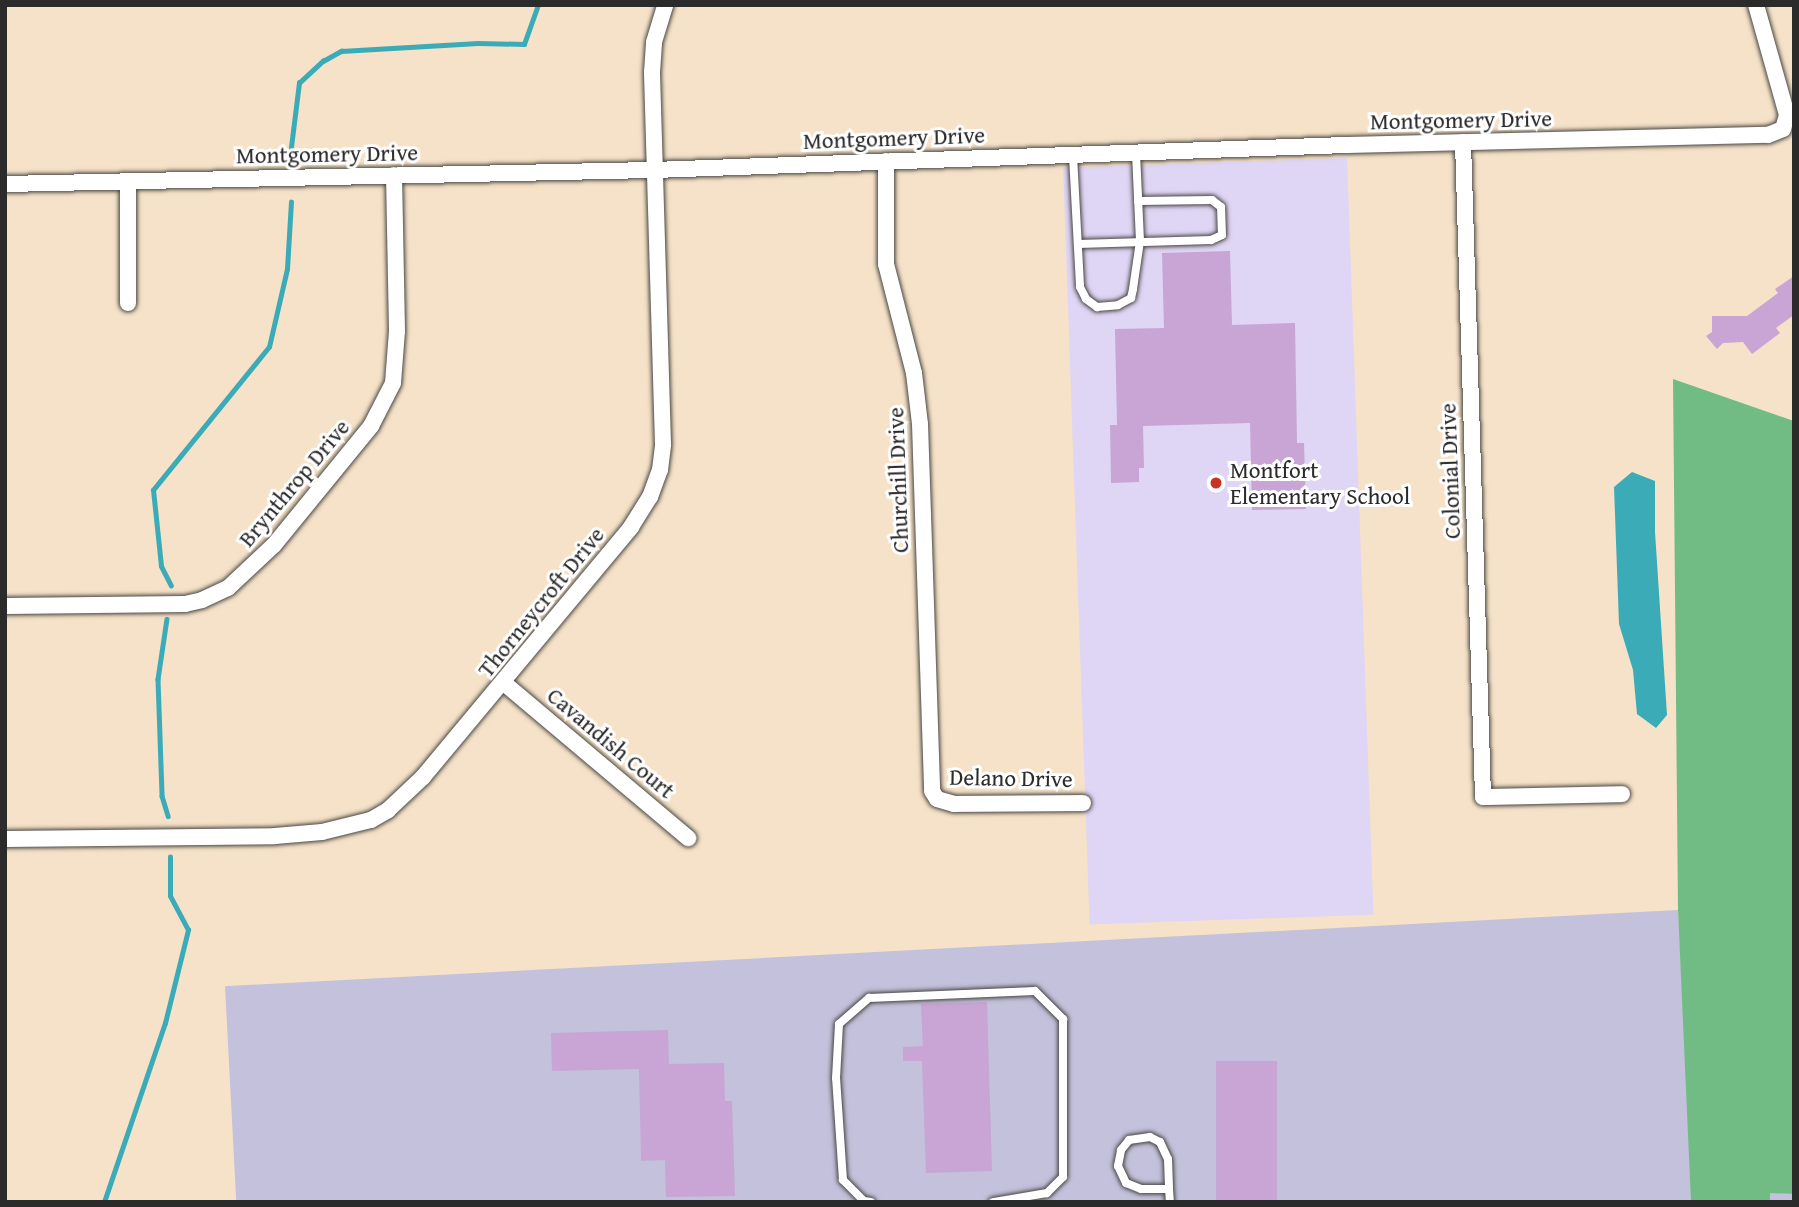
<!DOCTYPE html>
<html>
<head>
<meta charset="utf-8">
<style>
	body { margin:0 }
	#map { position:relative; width:1799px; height:1207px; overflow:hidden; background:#f5e2c8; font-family:"Gentium Book Plus",serif }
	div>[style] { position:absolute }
	.built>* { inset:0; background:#dfd5f5; transform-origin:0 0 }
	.industrial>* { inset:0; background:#c3c1db; transform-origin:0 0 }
	.forest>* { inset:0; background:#71bc84 }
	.water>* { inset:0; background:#3babb7 }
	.stream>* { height:4.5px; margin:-2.25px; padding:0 2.25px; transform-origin:2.25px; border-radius:2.25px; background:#3babb7 }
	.building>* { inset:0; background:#c8a5d4; transform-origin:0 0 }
	.roads { filter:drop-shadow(0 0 2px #494643) drop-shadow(0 0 2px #494643) }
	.lane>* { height:8px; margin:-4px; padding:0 4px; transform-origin:4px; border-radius:4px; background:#fff }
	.street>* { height:16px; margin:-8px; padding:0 8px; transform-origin:8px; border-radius:8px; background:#fff }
	.dots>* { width:19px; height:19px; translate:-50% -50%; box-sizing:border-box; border:4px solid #fff; border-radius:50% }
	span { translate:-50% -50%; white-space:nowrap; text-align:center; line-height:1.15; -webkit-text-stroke:6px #fff; paint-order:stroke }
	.street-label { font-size:23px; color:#2b2b2b }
	.poi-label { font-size:23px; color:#2b2b2b }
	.left { translate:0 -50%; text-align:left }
	.frame { position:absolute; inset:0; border:7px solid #2b2b2b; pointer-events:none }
</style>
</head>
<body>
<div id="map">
	<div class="built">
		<div style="left:1347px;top:158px;width:757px;height:284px;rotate:88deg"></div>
	</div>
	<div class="industrial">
		<div style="left:1678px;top:910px;width:292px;height:1455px;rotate:87deg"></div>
		<div style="clip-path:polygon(1770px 1192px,1794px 1194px,1794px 1202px,1770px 1202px)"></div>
	</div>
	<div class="forest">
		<div style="clip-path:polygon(1673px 379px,1794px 421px,1794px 1194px,1770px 1193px,1770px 1202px,1691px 1202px,1678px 910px)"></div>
	</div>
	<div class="water">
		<div style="clip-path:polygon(1632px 472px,1655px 481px,1655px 532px,1667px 715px,1656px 728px,1637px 714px,1633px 670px,1619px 624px,1614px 487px)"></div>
	</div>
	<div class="stream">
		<div style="left:290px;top:155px;width:73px;rotate:-82.9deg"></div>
		<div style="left:299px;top:83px;width:33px;rotate:-43deg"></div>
		<div style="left:323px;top:61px;width:21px;rotate:-29deg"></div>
		<div style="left:341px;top:51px;width:137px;rotate:-3.3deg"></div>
		<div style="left:478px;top:43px;width:46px;rotate:1.2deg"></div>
		<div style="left:524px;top:44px;width:41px;rotate:-70.3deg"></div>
		<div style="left:171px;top:586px;width:22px;rotate:-117deg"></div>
		<div style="left:161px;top:566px;width:76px;rotate:-96deg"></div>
		<div style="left:153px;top:490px;width:184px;rotate:-51deg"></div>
		<div style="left:269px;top:347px;width:80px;rotate:-77deg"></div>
		<div style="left:287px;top:269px;width:67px;rotate:-86.6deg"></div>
		<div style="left:167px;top:619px;width:61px;rotate:98.5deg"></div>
		<div style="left:158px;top:679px;width:117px;rotate:88deg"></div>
		<div style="left:162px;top:796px;width:21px;rotate:73deg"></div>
		<div style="left:104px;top:1202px;width:189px;rotate:-71.2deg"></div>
		<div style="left:165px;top:1023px;width:96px;rotate:-76.1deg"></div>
		<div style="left:188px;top:930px;width:38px;rotate:-118deg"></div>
		<div style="left:170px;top:896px;width:39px;rotate:-90deg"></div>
	</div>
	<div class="building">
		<div style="clip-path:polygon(1230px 251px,1232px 325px,1295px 323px,1297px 443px,1304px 443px,1306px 509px,1252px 510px,1250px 423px,1143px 426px,1144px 468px,1139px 468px,1139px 482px,1111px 483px,1110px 425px,1117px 425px,1115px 329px,1164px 328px,1162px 253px)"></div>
		<div style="clip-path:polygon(1794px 276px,1794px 315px,1776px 328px,1780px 333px,1752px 354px,1743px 342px,1723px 343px,1717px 349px,1706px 336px,1712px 332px,1712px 316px,1747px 316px,1778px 293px,1775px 289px)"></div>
		<div style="clip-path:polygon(987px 1002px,992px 1171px,926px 1173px,922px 1061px,903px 1061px,903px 1047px,923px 1046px,921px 1004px)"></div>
		<div style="clip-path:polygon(668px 1030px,669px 1064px,724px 1063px,725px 1101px,732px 1101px,735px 1196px,666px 1197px,665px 1160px,641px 1161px,639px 1069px,552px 1071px,551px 1033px)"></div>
		<div style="left:1216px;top:1061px;width:61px;height:141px"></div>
	</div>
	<div class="roads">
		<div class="lane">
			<div style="left:1073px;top:156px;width:131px;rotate:86.9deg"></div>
			<div style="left:1080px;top:287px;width:13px;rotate:63deg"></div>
			<div style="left:1086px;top:299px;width:14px;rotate:36deg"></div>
			<div style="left:1097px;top:307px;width:21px;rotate:-5deg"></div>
			<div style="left:1118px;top:305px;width:15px;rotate:-28deg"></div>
			<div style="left:1131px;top:298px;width:9px;rotate:-77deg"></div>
			<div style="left:1133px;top:289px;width:49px;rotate:-81.7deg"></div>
			<div style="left:1140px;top:241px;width:87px;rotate:-92.6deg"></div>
			<div style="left:1078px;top:244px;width:133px;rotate:-1.7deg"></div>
			<div style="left:1211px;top:240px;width:12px;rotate:-24deg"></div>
			<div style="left:1222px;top:235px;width:28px;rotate:-92deg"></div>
			<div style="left:1221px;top:207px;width:11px;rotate:-142deg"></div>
			<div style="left:1212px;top:200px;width:74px;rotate:179.2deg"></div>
			<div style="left:1169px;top:1189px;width:28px;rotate:180deg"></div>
			<div style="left:1141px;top:1189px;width:16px;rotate:-158deg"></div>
			<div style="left:1126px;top:1183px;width:19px;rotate:-115deg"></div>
			<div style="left:1118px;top:1166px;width:16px;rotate:-79deg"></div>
			<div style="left:1121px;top:1150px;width:13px;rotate:-51deg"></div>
			<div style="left:1129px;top:1140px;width:21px;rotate:-8deg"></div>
			<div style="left:1150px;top:1137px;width:11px;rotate:27deg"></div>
			<div style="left:1160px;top:1142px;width:19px;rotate:65deg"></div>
			<div style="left:1168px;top:1159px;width:30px;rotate:88deg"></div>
			<div style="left:1169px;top:1189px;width:13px;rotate:86deg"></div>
			<div style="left:871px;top:1202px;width:7px;rotate:-172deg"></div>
			<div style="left:864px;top:1201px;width:30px;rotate:-135deg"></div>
			<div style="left:843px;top:1180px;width:102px;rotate:-93.9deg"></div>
			<div style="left:836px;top:1078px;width:54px;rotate:-86.8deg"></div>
			<div style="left:839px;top:1024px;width:40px;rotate:-41deg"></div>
			<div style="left:869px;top:998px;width:166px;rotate:-2.4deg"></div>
			<div style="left:1035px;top:991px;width:40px;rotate:45deg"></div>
			<div style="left:1063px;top:1019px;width:158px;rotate:90deg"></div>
			<div style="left:1063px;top:1177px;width:23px;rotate:135deg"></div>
			<div style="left:1047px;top:1193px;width:55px;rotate:170.5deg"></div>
		</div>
		<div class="street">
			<div style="left:1463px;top:142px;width:655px;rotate:88.25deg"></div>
			<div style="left:1483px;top:797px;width:139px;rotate:-1.2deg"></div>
			<div style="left:886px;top:161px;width:103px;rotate:90deg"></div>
			<div style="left:886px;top:264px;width:113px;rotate:75.6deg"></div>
			<div style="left:914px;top:373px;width:51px;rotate:83.3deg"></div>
			<div style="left:920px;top:424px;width:367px;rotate:88.1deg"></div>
			<div style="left:932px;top:791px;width:9px;rotate:58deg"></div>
			<div style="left:937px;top:799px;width:18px;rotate:16deg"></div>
			<div style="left:954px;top:804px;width:129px;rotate:-0.4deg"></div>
			<div style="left:128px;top:182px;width:121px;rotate:90deg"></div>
			<div style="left:5px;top:184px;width:649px;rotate:-1.24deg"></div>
			<div style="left:654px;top:170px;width:693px;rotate:-2.07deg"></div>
			<div style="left:1347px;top:145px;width:421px;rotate:-1.4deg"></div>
			<div style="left:1768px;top:135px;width:16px;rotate:-22deg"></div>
			<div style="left:1783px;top:129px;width:15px;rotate:-74deg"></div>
			<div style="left:1787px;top:115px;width:114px;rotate:-105.7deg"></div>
			<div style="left:5px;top:606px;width:180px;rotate:-0.6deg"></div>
			<div style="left:185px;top:604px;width:17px;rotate:-13deg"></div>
			<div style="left:202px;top:600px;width:29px;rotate:-25deg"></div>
			<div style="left:228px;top:588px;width:63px;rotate:-43.1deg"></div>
			<div style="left:274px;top:545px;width:154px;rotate:-50.8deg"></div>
			<div style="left:371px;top:426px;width:48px;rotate:-62.9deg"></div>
			<div style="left:393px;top:383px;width:52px;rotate:-85.6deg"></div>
			<div style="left:397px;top:331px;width:156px;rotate:-91.1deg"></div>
			<div style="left:504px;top:683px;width:241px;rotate:40.1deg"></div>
			<div style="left:5px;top:839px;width:270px;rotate:-0.6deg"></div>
			<div style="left:275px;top:836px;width:47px;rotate:-4.9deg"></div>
			<div style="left:322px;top:832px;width:50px;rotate:-13.8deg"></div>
			<div style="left:371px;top:820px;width:20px;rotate:-30deg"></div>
			<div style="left:388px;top:810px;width:48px;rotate:-43.3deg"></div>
			<div style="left:423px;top:777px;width:325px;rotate:-50.2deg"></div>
			<div style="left:631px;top:527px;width:36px;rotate:-58deg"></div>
			<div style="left:650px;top:497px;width:29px;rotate:-70deg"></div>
			<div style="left:660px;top:470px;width:26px;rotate:-83deg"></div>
			<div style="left:663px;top:444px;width:372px;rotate:-91.7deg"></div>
			<div style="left:652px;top:72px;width:30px;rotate:-86deg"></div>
			<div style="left:654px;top:42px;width:39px;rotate:-73deg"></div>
		</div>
	</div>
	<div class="dots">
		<div style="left:1216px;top:483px;background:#c8321e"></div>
	</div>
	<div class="street-label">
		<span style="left:1461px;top:120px;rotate:-1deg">Montgomery Drive</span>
		<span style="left:894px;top:138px;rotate:-2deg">Montgomery Drive</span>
		<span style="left:327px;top:154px;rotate:-1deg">Montgomery Drive</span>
		<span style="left:1450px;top:471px;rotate:-92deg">Colonial Drive</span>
		<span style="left:898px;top:480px;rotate:-92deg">Churchill Drive</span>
		<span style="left:294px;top:483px;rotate:-50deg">Brynthrop Drive</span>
		<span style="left:541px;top:602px;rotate:-51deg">Thorneycroft Drive</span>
		<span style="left:611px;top:743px;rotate:40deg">Cavandish Court</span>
		<span style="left:1011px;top:778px;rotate:1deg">Delano Drive</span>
	</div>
	<div class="poi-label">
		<span class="left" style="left:1230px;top:483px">Montfort<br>Elementary School</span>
	</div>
	<div class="frame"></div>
</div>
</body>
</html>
